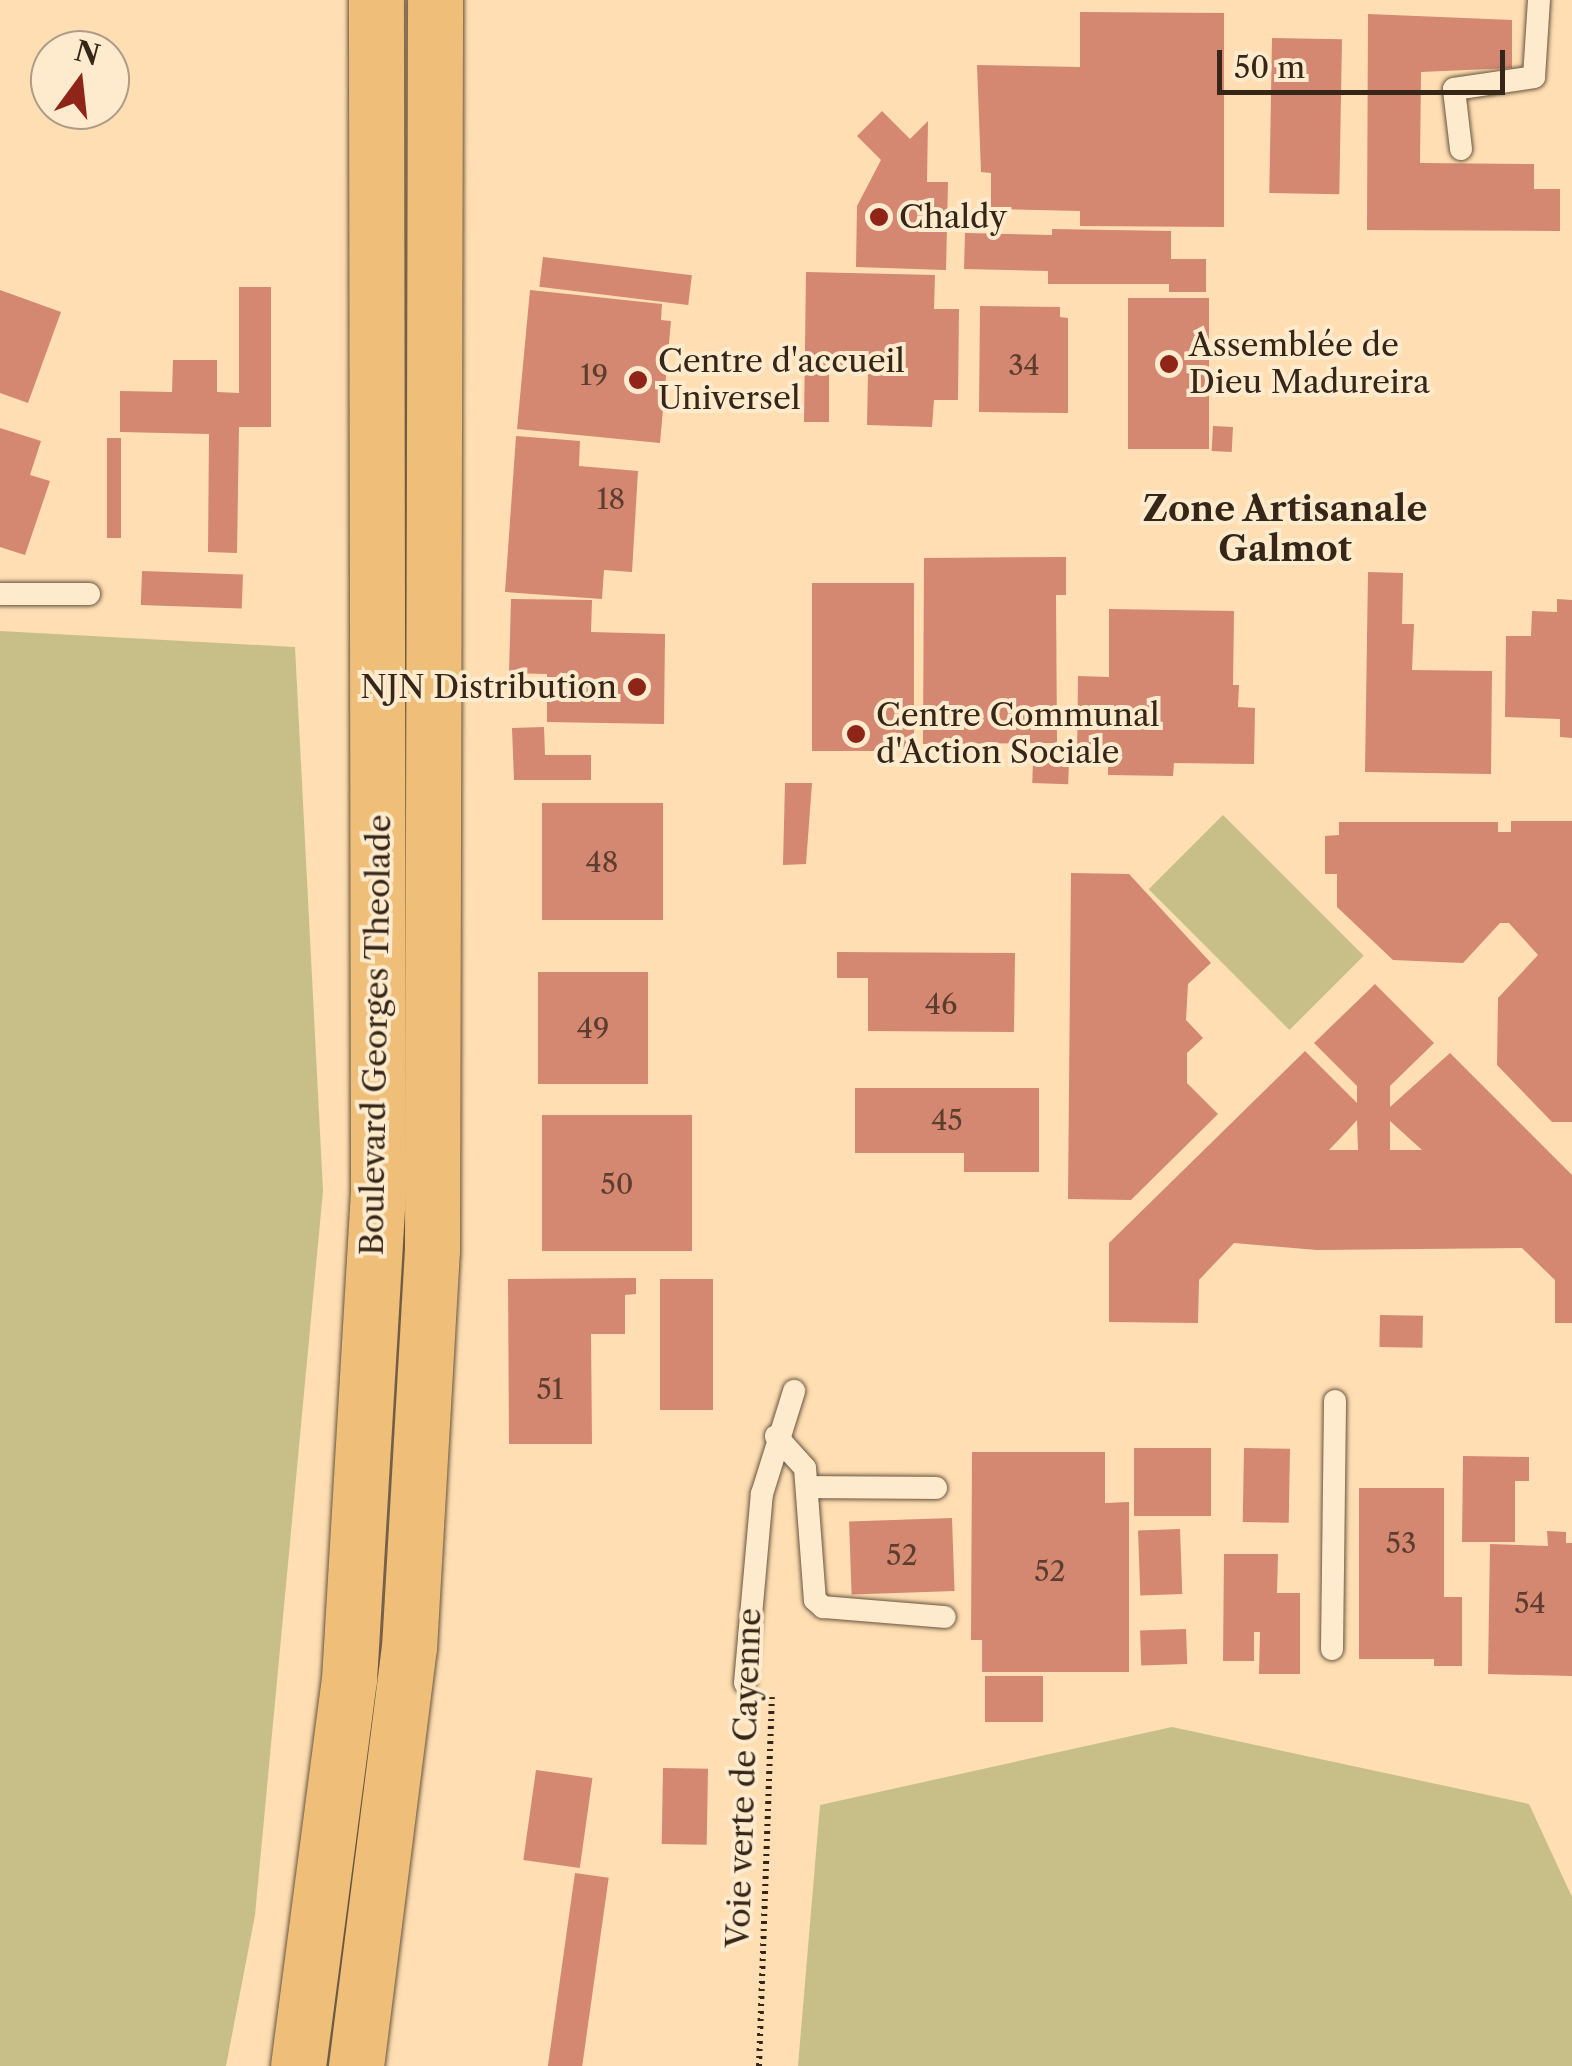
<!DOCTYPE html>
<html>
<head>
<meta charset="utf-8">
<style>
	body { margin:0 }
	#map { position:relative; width:1572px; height:2066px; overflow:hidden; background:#fedeb2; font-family:"Libre Caslon Text",serif }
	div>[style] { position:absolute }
	.green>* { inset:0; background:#c7bf87; transform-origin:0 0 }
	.building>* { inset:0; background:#d48771; transform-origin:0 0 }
	.path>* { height:6px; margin-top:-3px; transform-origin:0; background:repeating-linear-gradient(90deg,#352618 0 2.5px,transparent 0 7.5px) }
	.roads { filter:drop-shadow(0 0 2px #67543e) drop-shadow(0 0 2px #67543e) }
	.lane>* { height:22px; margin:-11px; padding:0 11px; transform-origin:11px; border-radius:11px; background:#feeacd }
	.primary>* { height:55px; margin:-27.5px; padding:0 27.5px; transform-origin:27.5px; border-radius:27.5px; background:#efbf79 }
	.dots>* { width:28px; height:28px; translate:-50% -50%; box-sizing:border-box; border:5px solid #feeacd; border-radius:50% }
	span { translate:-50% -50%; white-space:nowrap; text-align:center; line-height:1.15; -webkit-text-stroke:8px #feeacd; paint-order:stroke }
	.number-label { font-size:28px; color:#5d3e2e }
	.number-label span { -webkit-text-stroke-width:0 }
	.poi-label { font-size:32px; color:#352618 }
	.left { translate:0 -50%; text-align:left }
	.right { translate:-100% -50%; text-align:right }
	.street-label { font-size:32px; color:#352618 }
	.neighbourhood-label { font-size:35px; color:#352618; font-weight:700 }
	.north { position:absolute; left:30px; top:30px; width:100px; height:100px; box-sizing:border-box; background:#feeacd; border:2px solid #ae9c85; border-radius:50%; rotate:15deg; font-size:28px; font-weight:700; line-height:40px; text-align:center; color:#352618 }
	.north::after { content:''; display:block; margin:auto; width:35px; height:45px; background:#8f2418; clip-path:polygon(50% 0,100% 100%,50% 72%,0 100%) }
	.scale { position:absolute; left:1217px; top:50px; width:288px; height:45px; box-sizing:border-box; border:5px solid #352618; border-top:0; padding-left:12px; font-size:30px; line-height:35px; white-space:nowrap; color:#352618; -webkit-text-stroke:8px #feeacd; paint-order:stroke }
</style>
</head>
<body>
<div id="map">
	<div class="green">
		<div style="clip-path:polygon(0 631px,295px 647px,323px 1191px,255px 1915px,226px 2066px,0 2066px)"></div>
		<div style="left:1223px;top:815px;width:199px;height:105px;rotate:45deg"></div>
		<div style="clip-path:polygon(1172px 1727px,1529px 1804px,1572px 1897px,1572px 2066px,798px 2066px,820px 1805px)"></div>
	</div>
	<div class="building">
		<div style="clip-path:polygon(1080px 12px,1224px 13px,1224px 227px,1080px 226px,1080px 211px,991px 209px,991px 173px,981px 172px,977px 65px,1080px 67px)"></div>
		<div style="clip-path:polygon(1368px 14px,1512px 20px,1512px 68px,1421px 72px,1420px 163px,1534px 164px,1534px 189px,1560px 189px,1560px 231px,1367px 230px)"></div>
		<div style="left:1272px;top:38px;width:70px;height:155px;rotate:1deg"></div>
		<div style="clip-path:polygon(882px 111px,910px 139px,928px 121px,927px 182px,948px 182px,946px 270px,856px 267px,857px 206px,881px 160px,857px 136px)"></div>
		<div style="clip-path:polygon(1052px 229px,1171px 231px,1171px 259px,1206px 259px,1206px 292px,1169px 292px,1169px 284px,1048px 284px,1048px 271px,964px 269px,965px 233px,1052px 235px)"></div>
		<div style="left:543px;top:257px;width:150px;height:30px;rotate:7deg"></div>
		<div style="clip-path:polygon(806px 272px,935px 275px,934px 309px,959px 309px,958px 400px,934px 400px,932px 427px,867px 425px,868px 373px,829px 372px,829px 422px,804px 422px)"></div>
		<div style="clip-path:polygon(239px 287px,271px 287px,271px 427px,239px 427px,237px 553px,208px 552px,209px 434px,120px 432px,120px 391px,172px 392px,173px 360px,217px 360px,217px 392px,239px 393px)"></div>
		<div style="clip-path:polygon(0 290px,61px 312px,28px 403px,0 393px)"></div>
		<div style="clip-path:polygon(530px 290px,662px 304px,661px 320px,671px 321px,660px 443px,517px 429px)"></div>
		<div style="left:1128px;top:298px;width:81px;height:151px"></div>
		<div style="clip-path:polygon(980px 306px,1060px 307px,1060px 317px,1068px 318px,1068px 413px,979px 412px)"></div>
		<div style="left:1213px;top:426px;width:20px;height:25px;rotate:3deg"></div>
		<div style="clip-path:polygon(0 428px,41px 441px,30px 475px,50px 481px,25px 555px,0 547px)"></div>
		<div style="clip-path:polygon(516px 436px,580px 441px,579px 466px,638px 471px,632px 572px,604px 570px,602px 599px,505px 592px)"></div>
		<div style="left:107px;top:438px;width:14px;height:100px"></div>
		<div style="clip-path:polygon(1066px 557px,1066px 595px,1056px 595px,1057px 743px,923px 744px,924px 558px)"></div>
		<div style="left:142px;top:571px;width:101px;height:34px;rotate:2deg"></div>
		<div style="clip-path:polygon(1368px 572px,1403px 573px,1402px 624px,1414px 624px,1412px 670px,1492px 671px,1491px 774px,1365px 772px)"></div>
		<div style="left:812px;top:583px;width:102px;height:168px"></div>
		<div style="clip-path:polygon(511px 599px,592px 600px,591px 632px,665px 634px,664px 724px,547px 722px,547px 674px,509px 673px)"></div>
		<div style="clip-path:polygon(1557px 599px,1572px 600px,1572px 738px,1560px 737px,1560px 719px,1505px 717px,1506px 636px,1531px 636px,1532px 611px,1557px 612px)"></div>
		<div style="clip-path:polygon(1109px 609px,1234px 611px,1233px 685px,1239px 685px,1238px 707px,1255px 708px,1254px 764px,1174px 763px,1173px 776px,1108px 775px,1108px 762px,1077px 761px,1078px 676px,1109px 677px)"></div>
		<div style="clip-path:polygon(544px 727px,545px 755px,591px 755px,591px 780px,514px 780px,512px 728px)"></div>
		<div style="left:1033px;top:761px;width:36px;height:22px;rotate:2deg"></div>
		<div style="clip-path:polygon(785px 783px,812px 783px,806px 864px,783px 865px)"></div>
		<div style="left:542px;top:803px;width:121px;height:117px"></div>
		<div style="clip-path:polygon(1511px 821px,1572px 821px,1572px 1122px,1552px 1122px,1497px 1065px,1498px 998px,1538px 955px,1509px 923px,1500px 923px,1463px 963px,1393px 960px,1337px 907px,1337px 874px,1325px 874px,1325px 836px,1339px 835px,1339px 822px,1498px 822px,1498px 832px,1511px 832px)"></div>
		<div style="clip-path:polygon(1071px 873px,1129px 874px,1211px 963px,1188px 984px,1186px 1020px,1203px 1038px,1187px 1053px,1187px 1083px,1218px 1114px,1131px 1200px,1068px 1199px)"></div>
		<div style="clip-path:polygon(837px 952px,1015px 953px,1014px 1032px,868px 1031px,868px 978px,837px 978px)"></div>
		<div style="left:538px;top:972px;width:110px;height:112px"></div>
		<div style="clip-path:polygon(evenodd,1375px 984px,1434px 1043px,1390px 1086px,1390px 1107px,1450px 1053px,1572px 1175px,1572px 1323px,1555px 1323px,1555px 1280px,1522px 1248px,1317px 1250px,1234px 1243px,1199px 1280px,1198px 1323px,1109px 1322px,1109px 1243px,1305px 1051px,1357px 1103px,1357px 1086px,1314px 1043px,1375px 984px,1357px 1120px,1358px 1150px,1329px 1150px,1348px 1130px,1357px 1120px,1375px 984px,1390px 1121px,1422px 1150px,1390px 1150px,1390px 1121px)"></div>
		<div style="clip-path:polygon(855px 1088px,1039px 1088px,1039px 1172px,964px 1172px,964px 1153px,855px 1153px)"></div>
		<div style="left:542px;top:1115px;width:150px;height:136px"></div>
		<div style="clip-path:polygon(636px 1278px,636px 1294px,625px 1295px,625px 1334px,591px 1334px,592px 1444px,509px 1444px,508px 1279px)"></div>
		<div style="left:713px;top:1279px;width:131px;height:53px;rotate:90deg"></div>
		<div style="left:1380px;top:1315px;width:43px;height:32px;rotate:1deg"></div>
		<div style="left:1134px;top:1448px;width:77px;height:68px"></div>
		<div style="left:1244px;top:1448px;width:46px;height:74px;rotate:1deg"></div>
		<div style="clip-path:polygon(972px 1452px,1105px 1452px,1105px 1503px,1129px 1502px,1129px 1672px,982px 1672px,982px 1640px,971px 1640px)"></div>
		<div style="clip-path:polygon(1463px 1456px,1529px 1457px,1529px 1481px,1515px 1481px,1515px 1542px,1462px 1542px)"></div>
		<div style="clip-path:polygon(1359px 1488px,1444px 1488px,1444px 1597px,1462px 1597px,1462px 1666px,1434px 1666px,1434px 1659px,1359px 1659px)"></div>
		<div style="left:952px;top:1518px;width:73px;height:103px;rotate:88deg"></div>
		<div style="left:1180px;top:1529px;width:65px;height:42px;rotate:88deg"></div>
		<div style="clip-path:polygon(1547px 1531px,1566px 1532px,1566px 1543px,1572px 1543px,1572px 1676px,1488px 1674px,1490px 1544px,1548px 1546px)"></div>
		<div style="clip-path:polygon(1224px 1554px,1278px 1554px,1277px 1593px,1300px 1593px,1300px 1674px,1259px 1674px,1260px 1632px,1254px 1632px,1254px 1661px,1223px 1661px)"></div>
		<div style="left:1186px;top:1629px;width:35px;height:46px;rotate:88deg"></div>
		<div style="left:985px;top:1676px;width:58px;height:46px"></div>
		<div style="left:663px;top:1768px;width:45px;height:76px;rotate:1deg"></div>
		<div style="left:536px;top:1770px;width:57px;height:91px;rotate:8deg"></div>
		<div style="left:575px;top:1873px;width:34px;height:195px;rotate:8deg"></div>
	</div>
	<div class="path">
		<div style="left:759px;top:2066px;width:369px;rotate:-88deg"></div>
	</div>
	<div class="roads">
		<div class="lane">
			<div style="left:1461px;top:149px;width:60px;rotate:-96.7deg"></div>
			<div style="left:1454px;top:89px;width:81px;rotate:-8.5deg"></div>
			<div style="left:1534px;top:77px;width:77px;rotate:-86.3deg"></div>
			<div style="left:0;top:594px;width:89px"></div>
			<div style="left:776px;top:1436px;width:43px;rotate:47.8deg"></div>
			<div style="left:805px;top:1468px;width:132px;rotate:85.7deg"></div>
			<div style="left:815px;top:1600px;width:11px;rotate:41deg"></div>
			<div style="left:823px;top:1607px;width:122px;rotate:4.7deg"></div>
			<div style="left:808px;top:1487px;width:128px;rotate:0.4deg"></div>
			<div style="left:1332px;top:1649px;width:248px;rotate:-89.3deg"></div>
			<div style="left:745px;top:1683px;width:190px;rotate:-84.9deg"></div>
			<div style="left:762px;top:1494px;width:108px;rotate:-72.7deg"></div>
		</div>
		<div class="primary">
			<div style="left:298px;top:2066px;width:389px;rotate:-82.5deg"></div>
			<div style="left:349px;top:1680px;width:493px;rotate:-86.6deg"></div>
			<div style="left:378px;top:1188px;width:1188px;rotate:-90.1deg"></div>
			<div style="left:356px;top:2066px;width:421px;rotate:-82.8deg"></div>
			<div style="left:409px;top:1648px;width:399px;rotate:-86.7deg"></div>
			<div style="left:432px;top:1250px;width:1250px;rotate:-89.86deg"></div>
		</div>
	</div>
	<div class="dots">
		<div style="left:879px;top:217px;background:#8f2418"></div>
		<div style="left:1169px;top:364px;background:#8f2418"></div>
		<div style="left:638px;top:380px;background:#8f2418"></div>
		<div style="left:637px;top:687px;background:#8f2418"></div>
		<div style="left:856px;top:734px;background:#8f2418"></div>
	</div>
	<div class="number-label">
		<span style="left:1024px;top:365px">34</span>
		<span style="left:594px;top:375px">19</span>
		<span style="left:611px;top:499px">18</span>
		<span style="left:602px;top:862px">48</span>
		<span style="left:941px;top:1004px">46</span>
		<span style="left:593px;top:1028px">49</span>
		<span style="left:947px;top:1120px">45</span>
		<span style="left:617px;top:1184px">50</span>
		<span style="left:550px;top:1389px">51</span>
		<span style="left:1401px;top:1543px">53</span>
		<span style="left:902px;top:1555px">52</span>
		<span style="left:1050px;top:1571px">52</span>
		<span style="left:1530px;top:1603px">54</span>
	</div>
	<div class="poi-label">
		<span class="left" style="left:899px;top:217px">Chaldy</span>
		<span class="left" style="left:1189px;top:364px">Assemblée de<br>Dieu Madureira</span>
		<span class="left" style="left:658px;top:380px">Centre d'accueil<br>Universel</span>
		<span class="right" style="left:617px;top:687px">NJN Distribution</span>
		<span class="left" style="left:876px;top:734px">Centre Communal<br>d'Action Sociale</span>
	</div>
	<div class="street-label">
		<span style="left:376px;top:1035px;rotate:-89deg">Boulevard Georges Theolade</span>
		<span style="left:744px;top:1778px;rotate:-88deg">Voie verte de Cayenne</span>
	</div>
	<div class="neighbourhood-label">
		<span style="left:1285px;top:529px">Zone Artisanale<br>Galmot</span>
	</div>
	<div class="north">N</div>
	<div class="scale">50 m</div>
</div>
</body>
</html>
